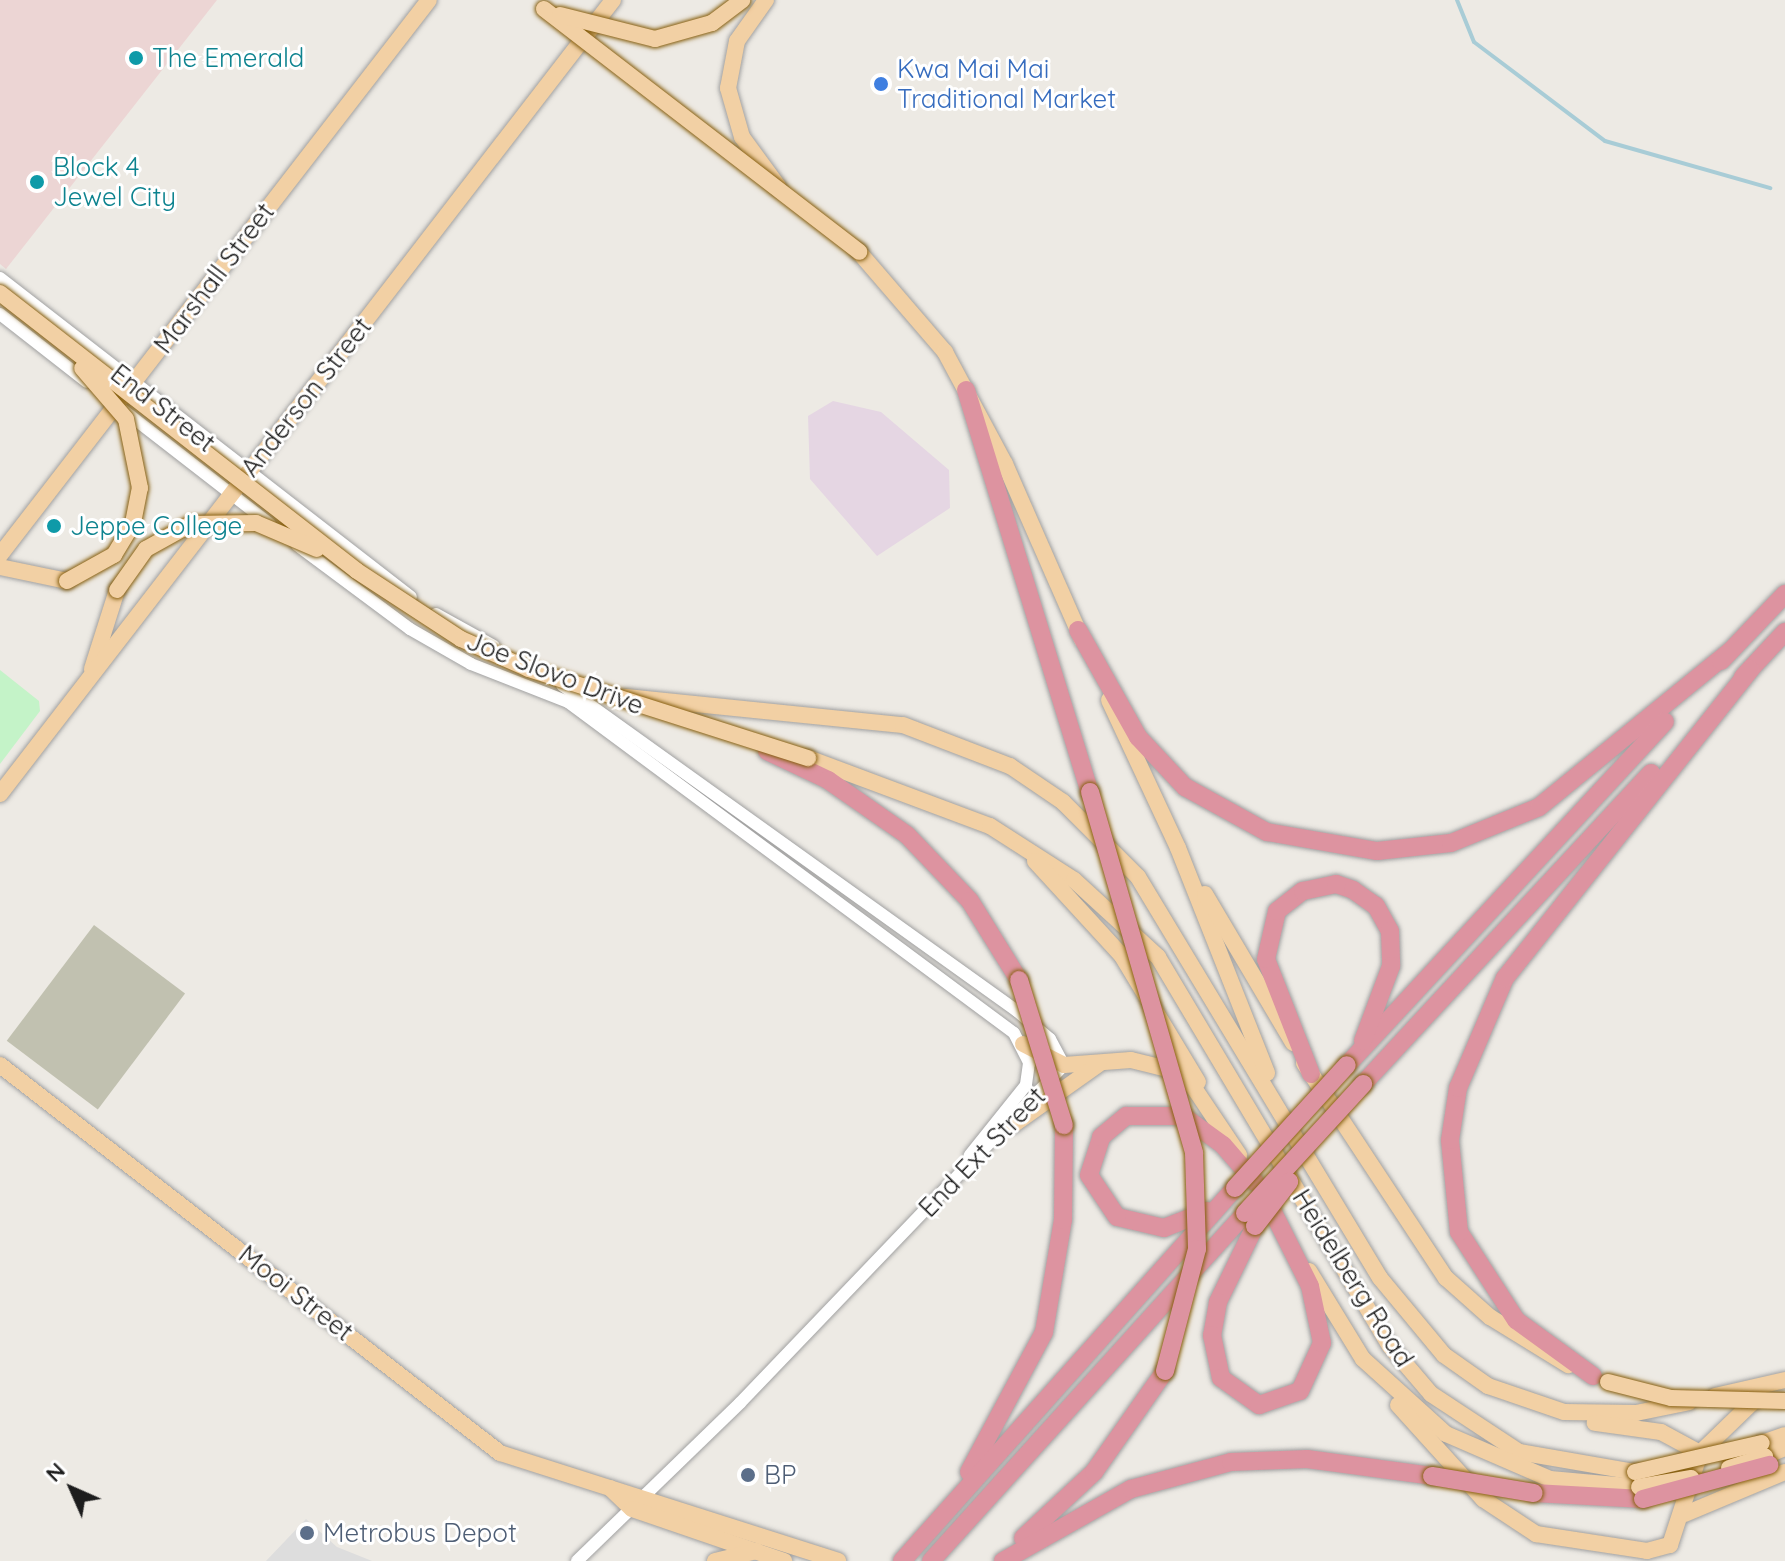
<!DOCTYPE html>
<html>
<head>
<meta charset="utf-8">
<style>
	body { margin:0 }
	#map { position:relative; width:1785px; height:1561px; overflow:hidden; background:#edeae4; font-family:Quicksand,sans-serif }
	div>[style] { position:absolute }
	.commercial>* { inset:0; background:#ecd5d4 }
	.industrial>* { inset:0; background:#e5d6e3 }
	.construction>* { inset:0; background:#c1c1b0; transform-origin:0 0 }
	.park>* { inset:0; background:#c4f3c8 }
	.parking>* { inset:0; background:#ddd }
	.stream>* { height:4px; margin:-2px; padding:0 2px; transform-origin:2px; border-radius:2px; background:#a8ccd6 }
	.roads { filter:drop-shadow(0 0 2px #a1a1a1) drop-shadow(0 0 2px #a1a1a1) }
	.tertiary>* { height:12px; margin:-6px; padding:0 6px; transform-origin:6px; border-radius:6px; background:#fff }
	.primary>* { height:16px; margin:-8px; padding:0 8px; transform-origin:8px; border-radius:8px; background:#f2d0a4 }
	.motorway>* { height:18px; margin:-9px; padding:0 9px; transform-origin:9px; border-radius:9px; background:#dd93a0 }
	.bridges { filter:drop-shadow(0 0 2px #875f0f) drop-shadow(0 0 2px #875f0f) }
	.primary-bridge>* { height:16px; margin:-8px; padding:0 8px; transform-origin:8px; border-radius:8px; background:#f2d0a4 }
	.motorway-bridge>* { height:18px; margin:-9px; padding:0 9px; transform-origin:9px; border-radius:9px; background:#dd93a0 }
	.dots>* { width:22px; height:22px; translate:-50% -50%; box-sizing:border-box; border:4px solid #fff; border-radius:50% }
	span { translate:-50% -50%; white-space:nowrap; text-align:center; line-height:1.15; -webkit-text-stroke:6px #fff; paint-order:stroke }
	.culture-label { font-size:26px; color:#0d838f }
	.left { translate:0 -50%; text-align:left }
	.shop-label { font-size:26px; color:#366cbe }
	.street-label { font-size:26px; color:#1d1d1d }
	.service-label { font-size:26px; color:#4e5e75 }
	.north { position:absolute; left:32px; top:1449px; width:80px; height:80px; -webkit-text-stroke:6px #fff; paint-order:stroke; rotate:315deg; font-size:22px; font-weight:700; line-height:32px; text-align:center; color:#1d1d1d }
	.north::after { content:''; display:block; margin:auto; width:28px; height:36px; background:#1d1d1d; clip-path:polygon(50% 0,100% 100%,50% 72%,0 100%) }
</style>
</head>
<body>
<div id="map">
	<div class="commercial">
		<div style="clip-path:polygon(0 0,217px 0,6px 269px,0 264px)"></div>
	</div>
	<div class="industrial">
		<div style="clip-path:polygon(833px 401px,881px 412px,949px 470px,950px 508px,877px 556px,810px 479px,808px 416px)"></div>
	</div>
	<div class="construction">
		<div style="left:94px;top:925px;width:114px;height:145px;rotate:37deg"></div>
	</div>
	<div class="park">
		<div style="clip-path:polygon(0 670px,39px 701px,40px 711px,0 764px)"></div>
	</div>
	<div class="parking">
		<div style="clip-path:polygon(306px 1519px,337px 1547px,372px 1561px,266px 1561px)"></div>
	</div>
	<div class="stream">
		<div style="left:1457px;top:0;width:45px;rotate:68deg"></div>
		<div style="left:1474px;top:42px;width:164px;rotate:37.1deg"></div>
		<div style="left:1605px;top:141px;width:172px;rotate:15.9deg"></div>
	</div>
	<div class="roads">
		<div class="tertiary">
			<div style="left:0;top:278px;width:520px;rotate:37.82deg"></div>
			<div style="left:0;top:314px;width:110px;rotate:38deg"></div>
			<div style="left:123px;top:410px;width:186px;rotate:37.8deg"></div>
			<div style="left:297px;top:545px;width:141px;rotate:36.6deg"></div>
			<div style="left:410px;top:629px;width:70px;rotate:29.8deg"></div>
			<div style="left:471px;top:664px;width:104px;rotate:21.4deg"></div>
			<div style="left:568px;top:702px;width:555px;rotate:36.58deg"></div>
			<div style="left:1014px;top:1033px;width:34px;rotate:63deg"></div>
			<div style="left:1029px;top:1063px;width:22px;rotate:98deg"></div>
			<div style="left:1026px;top:1085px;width:90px;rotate:128.7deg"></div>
			<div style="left:436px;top:614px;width:66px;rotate:28.9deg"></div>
			<div style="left:562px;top:685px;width:560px;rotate:35.62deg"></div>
			<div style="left:1017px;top:1011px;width:43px;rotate:40.3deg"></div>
			<div style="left:1050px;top:1039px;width:30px;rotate:62deg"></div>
			<div style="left:1064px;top:1065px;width:468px;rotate:133.8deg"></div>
			<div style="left:740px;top:1403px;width:227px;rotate:135.9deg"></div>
		</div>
		<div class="primary">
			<div style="left:766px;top:0;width:50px;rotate:125.3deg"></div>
			<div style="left:737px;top:41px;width:48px;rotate:100.8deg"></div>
			<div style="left:728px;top:88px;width:51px;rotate:74.1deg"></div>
			<div style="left:742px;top:137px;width:61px;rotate:53.7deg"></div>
			<div style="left:859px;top:252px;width:132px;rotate:49.3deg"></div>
			<div style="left:945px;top:352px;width:127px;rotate:61.8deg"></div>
			<div style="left:1005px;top:464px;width:191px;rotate:66.3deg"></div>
			<div style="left:0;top:555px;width:701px;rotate:-52.3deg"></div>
			<div style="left:0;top:567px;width:68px;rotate:11.8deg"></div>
			<div style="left:92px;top:669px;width:83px;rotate:-72.4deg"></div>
			<div style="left:626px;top:697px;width:278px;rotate:5.8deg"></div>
			<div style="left:903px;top:725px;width:115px;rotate:21deg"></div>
			<div style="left:1010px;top:766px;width:64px;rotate:34.2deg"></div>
			<div style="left:1063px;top:802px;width:106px;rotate:45deg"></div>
			<div style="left:1138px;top:877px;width:468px;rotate:58.9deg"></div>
			<div style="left:1380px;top:1278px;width:100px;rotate:50.3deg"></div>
			<div style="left:1444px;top:1355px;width:54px;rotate:35.2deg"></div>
			<div style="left:1488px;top:1386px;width:80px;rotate:18.9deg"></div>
			<div style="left:1564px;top:1412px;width:72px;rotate:0.8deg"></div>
			<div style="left:1636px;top:1413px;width:54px;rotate:-11.7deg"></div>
			<div style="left:1109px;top:700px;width:163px;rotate:65deg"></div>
			<div style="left:1178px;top:848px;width:242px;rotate:68.4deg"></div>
			<div style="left:808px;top:758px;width:194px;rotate:20.5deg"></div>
			<div style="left:990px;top:826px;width:100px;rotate:32.7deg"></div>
			<div style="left:1074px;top:880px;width:114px;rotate:42.5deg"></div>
			<div style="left:1158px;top:957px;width:453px;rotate:59.2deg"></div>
			<div style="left:1390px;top:1346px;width:63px;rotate:49.5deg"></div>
			<div style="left:1431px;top:1394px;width:105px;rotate:33.4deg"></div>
			<div style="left:1519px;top:1452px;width:118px;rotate:9.8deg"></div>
			<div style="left:0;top:794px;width:1003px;rotate:-52.33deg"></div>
			<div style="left:1035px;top:861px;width:129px;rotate:47.5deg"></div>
			<div style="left:1122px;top:956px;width:147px;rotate:58.9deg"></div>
			<div style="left:1205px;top:894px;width:173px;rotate:59.4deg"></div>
			<div style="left:1023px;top:1044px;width:46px;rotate:27.1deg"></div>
			<div style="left:1064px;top:1065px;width:67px;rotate:-4.3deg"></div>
			<div style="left:1131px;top:1060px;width:55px;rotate:13.8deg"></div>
			<div style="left:1184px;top:1073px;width:99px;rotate:56.1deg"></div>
			<div style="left:1304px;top:1063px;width:258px;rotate:56.6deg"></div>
			<div style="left:1446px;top:1278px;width:59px;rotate:41.6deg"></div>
			<div style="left:1490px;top:1317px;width:92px;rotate:31.6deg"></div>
			<div style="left:0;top:1065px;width:633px;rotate:37.81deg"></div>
			<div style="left:500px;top:1453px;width:355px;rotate:17.7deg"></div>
			<div style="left:1013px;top:1125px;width:105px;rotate:-35.3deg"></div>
			<div style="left:1309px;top:1271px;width:103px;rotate:58.5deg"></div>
			<div style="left:1363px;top:1359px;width:112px;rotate:42.1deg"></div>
			<div style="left:1446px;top:1434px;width:113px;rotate:23.4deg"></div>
			<div style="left:1550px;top:1479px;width:89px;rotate:5.1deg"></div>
			<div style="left:1715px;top:1396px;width:72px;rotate:-12.9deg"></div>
			<div style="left:1398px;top:1405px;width:127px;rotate:47.9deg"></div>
			<div style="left:1483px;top:1499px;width:64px;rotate:33.4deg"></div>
			<div style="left:1536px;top:1534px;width:112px;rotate:8.7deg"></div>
			<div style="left:1647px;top:1551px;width:24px;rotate:-15deg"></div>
			<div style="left:1670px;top:1545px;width:97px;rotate:-71.9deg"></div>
			<div style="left:1700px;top:1453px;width:44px;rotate:-151.7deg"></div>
			<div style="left:1661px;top:1432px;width:67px;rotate:-172.2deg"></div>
			<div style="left:1762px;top:1443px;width:24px;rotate:-19deg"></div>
			<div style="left:1700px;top:1453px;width:82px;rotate:-44deg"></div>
			<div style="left:1765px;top:1456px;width:22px;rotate:-22deg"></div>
			<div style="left:610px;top:1488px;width:30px;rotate:44deg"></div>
			<div style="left:632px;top:1509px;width:161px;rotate:18.9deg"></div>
			<div style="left:1685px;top:1514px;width:108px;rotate:-22.8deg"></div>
			<div style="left:715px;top:1561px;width:43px;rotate:-13.4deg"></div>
		</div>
		<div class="motorway">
			<div style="left:966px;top:390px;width:421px;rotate:72.9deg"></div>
			<div style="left:1078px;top:630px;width:123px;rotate:60.7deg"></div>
			<div style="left:1138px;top:737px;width:69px;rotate:46.8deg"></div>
			<div style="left:1185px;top:787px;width:94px;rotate:28.8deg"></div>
			<div style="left:1267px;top:832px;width:112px;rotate:9.8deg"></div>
			<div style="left:1377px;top:851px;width:74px;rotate:-6.2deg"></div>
			<div style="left:1451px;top:843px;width:95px;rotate:-22.2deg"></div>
			<div style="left:1539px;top:807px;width:245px;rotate:-39.2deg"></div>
			<div style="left:1721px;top:661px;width:93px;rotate:-46.3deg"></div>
			<div style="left:1743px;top:677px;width:62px;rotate:-47deg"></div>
			<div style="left:767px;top:751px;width:68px;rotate:25.4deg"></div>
			<div style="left:828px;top:780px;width:96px;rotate:34.8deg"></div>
			<div style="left:907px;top:835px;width:91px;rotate:46.3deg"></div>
			<div style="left:970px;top:901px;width:93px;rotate:58.2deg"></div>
			<div style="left:1347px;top:1065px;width:468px;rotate:-47.2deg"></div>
			<div style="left:1311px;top:1074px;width:123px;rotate:-111.4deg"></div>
			<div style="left:1266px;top:959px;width:49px;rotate:-77.1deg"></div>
			<div style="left:1277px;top:911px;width:33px;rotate:-38deg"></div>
			<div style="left:1303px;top:891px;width:34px;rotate:-12deg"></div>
			<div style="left:1336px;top:884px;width:18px;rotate:19deg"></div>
			<div style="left:1353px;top:890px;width:28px;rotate:35deg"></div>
			<div style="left:1376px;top:906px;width:29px;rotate:61deg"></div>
			<div style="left:1390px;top:931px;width:35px;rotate:88deg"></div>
			<div style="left:1391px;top:966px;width:80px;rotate:110.5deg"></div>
			<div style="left:1363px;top:1084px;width:424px;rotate:-47.2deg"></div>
			<div style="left:1207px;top:1211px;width:46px;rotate:158.4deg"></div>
			<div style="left:1164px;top:1228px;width:48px;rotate:-166.8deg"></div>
			<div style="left:1117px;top:1217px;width:50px;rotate:-123.7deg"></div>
			<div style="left:1089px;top:1175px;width:40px;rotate:-72deg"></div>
			<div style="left:1101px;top:1137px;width:33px;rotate:-40deg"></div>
			<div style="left:1126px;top:1116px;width:57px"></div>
			<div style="left:1183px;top:1116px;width:49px;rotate:35.9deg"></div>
			<div style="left:1223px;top:1145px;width:49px;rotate:49.1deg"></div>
			<div style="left:1255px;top:1226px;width:85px;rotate:116deg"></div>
			<div style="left:1218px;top:1302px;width:34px;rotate:100deg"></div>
			<div style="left:1212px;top:1335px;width:44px;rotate:78.2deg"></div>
			<div style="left:1221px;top:1378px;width:47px;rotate:35.4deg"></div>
			<div style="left:1259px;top:1405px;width:43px;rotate:-18.9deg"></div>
			<div style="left:1300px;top:1391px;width:53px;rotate:-65.4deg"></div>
			<div style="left:1322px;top:1343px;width:58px;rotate:-101.9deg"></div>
			<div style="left:1310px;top:1286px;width:87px;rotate:-116.6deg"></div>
			<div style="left:1593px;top:1376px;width:95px;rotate:-144deg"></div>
			<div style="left:1516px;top:1320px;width:105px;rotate:-122.9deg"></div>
			<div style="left:1459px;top:1232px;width:92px;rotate:-95.6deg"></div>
			<div style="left:1450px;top:1140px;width:53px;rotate:-81.3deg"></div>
			<div style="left:1458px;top:1088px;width:120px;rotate:-66.9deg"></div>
			<div style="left:1505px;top:978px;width:394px;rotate:-51.5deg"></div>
			<div style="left:969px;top:1472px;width:159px;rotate:-61.8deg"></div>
			<div style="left:1044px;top:1332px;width:114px;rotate:-80.4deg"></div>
			<div style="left:1063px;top:1220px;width:95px;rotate:-89.4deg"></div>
			<div style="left:1534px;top:1493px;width:109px;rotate:3.2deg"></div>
			<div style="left:1023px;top:1538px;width:97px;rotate:-42.9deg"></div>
			<div style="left:1094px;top:1472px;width:123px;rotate:-54.9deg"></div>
			<div style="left:902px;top:1561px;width:500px;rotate:-48.24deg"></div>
			<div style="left:931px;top:1561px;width:469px;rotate:-47.9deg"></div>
			<div style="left:1003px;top:1561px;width:147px;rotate:-29.4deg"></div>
			<div style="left:1131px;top:1489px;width:104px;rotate:-15.1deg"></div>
			<div style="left:1231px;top:1462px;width:76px;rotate:-2.3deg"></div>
			<div style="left:1307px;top:1459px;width:126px;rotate:7.7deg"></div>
		</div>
	</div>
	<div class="bridges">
		<div class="primary-bridge">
			<div style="left:544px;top:9px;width:398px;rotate:37.6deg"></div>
			<div style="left:560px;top:15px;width:98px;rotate:14.2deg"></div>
			<div style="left:655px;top:39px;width:59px;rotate:-15.7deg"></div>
			<div style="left:712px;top:23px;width:38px;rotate:-37deg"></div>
			<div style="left:0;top:293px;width:452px;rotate:37.9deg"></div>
			<div style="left:357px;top:571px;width:124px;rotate:33.2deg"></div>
			<div style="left:461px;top:639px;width:74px;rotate:23.8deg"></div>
			<div style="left:529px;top:669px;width:293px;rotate:17.7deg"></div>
			<div style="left:67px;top:581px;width:54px;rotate:-29deg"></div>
			<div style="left:114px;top:555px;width:37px;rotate:-59deg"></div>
			<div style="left:133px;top:523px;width:36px;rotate:-79deg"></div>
			<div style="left:140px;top:488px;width:70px;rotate:-101.5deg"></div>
			<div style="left:126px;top:419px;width:67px;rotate:-130.8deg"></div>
			<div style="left:117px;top:590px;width:50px;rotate:-54.7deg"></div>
			<div style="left:146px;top:549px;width:51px;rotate:-29.1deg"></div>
			<div style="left:191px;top:524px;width:65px;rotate:-0.9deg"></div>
			<div style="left:256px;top:523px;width:66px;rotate:23.1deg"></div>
			<div style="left:1608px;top:1382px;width:65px;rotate:14.3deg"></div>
			<div style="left:1671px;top:1398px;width:114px;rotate:1.5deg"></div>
			<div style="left:1729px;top:1468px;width:38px;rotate:-18deg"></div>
			<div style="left:1635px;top:1472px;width:130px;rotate:-12.9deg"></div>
			<div style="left:1639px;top:1487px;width:53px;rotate:-9.8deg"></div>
		</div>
		<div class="motorway-bridge">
			<div style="left:1090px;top:792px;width:376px;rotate:73.9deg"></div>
			<div style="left:1194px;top:1153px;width:96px;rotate:88.2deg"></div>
			<div style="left:1197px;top:1249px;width:126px;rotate:104.7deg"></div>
			<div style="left:1019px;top:980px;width:152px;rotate:72.8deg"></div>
			<div style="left:1235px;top:1188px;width:166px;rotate:-47.7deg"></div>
			<div style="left:1245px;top:1213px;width:175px;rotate:-47.5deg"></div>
			<div style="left:1255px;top:1226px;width:56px;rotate:-52.3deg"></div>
			<div style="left:1432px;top:1476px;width:103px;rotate:9.5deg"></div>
			<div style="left:1643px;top:1499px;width:131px;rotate:-15.1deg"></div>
		</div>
	</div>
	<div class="dots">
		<div style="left:136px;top:58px;background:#0f9aa8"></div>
		<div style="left:881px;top:84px;background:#3f7fe0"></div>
		<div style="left:37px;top:182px;background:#0f9aa8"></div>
		<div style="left:54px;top:526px;background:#0f9aa8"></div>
		<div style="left:748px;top:1475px;background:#5c6f8a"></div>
		<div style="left:307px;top:1533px;background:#5c6f8a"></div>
	</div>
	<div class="culture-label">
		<span class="left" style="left:152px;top:58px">The Emerald</span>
		<span class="left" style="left:53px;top:182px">Block 4<br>Jewel City</span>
		<span class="left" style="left:70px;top:526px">Jeppe College</span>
	</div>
	<div class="shop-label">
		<span class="left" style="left:897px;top:84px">Kwa Mai Mai<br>Traditional Market</span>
	</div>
	<div class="street-label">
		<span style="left:214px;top:278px;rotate:-53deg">Marshall Street</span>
		<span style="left:306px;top:397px;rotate:-52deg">Anderson Street</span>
		<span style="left:163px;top:408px;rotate:38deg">End Street</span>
		<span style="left:555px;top:673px;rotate:21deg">Joe Slovo Drive</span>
		<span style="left:982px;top:1152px;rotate:-46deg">End Ext Street</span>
		<span style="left:1353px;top:1278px;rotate:58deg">Heidelberg Road</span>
		<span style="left:296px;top:1293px;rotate:38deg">Mooi Street</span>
	</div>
	<div class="service-label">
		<span class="left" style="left:764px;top:1475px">BP</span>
		<span class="left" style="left:323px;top:1533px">Metrobus Depot</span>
	</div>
	<div class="north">N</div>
</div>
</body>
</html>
